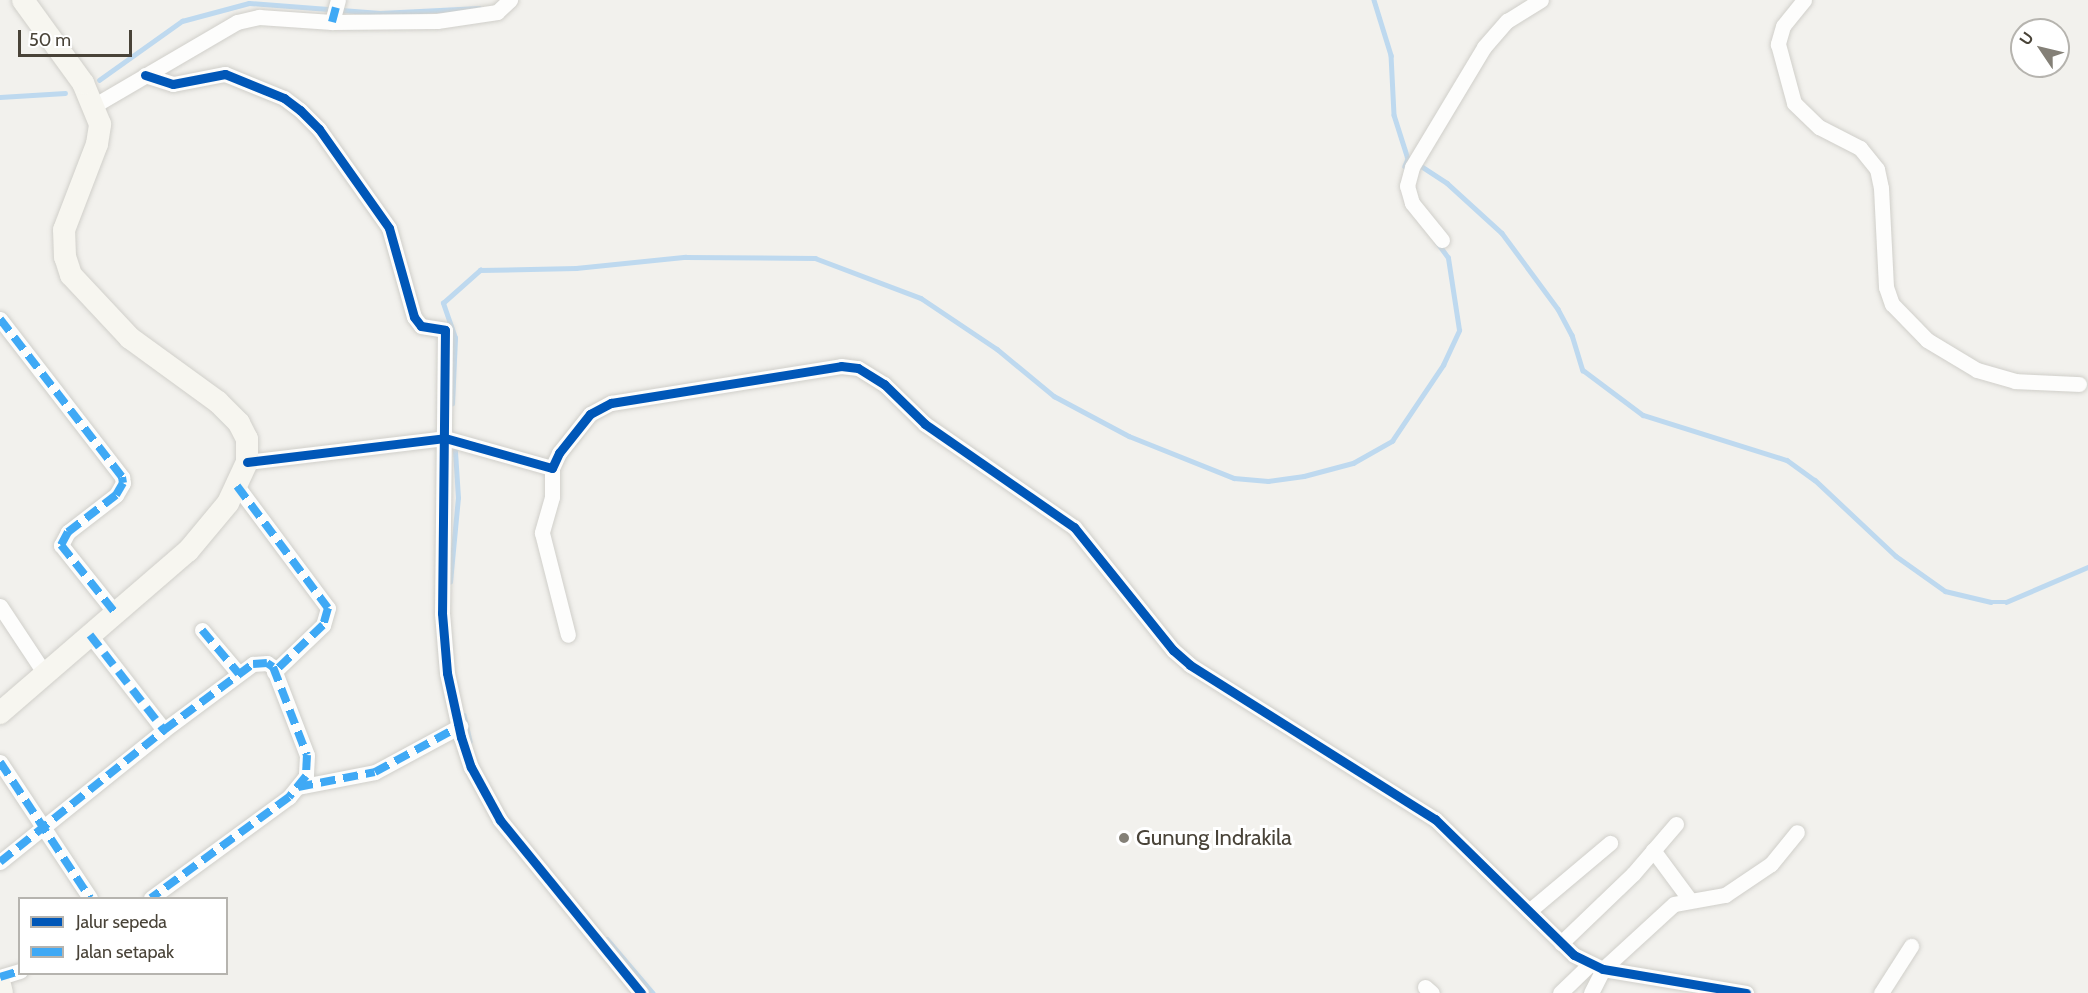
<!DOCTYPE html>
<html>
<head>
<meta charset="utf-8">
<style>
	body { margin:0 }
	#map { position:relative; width:2088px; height:993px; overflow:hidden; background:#f2f1ed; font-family:Cabin,sans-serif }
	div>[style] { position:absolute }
	.stream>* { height:4.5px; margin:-2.25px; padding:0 2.25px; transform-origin:2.25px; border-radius:2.25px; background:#bed9ef }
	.roads { filter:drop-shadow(0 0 2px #d0cfca) drop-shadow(0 0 2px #d0cfca) }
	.minor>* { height:15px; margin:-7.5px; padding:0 7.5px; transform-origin:7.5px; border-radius:7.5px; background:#fdfdfc }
	.secondary>* { height:22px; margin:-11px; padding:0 11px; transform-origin:11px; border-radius:11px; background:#f7f6f0 }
	.quiet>* { height:8px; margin-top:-4px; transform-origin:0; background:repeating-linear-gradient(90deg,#3fa9f5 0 15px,transparent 0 23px) }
	.cycleway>* { height:9px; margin:-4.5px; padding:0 4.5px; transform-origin:4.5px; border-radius:4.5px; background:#0057b8 }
	.dots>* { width:16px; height:16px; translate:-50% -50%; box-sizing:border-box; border:3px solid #fff; border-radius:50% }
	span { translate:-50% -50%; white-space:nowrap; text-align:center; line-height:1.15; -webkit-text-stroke:6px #fff; paint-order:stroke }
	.poi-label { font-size:22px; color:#494338 }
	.left { translate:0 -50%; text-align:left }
	.legend { position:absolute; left:18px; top:897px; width:210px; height:78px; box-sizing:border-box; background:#fff; border:2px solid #b6b4af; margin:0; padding:8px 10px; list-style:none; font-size:18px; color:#494338 }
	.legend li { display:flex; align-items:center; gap:12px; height:30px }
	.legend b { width:30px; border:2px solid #b6b4af }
	.north { position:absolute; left:2010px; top:18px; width:60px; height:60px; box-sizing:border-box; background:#fff; border:2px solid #b6b4af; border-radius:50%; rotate:305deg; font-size:16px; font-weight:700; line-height:24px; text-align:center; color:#494338 }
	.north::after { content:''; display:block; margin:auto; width:21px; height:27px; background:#848077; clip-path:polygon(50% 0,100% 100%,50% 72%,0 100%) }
	.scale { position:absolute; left:18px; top:30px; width:114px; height:27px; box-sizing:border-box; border:3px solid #494338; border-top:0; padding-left:8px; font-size:18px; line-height:21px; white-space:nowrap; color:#494338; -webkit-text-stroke:4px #fff; paint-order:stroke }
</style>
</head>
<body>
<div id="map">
	<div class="stream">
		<div style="left:1374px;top:0;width:58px;rotate:72.8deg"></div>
		<div style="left:1391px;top:55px;width:60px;rotate:87.1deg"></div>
		<div style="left:1394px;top:115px;width:46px;rotate:72.3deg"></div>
		<div style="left:1408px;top:159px;width:8px;rotate:113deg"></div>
		<div style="left:99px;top:80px;width:102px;rotate:-35.4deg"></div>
		<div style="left:182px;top:21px;width:69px;rotate:-15deg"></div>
		<div style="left:249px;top:3px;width:131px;rotate:4.4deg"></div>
		<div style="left:380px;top:13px;width:99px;rotate:-2.9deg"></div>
		<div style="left:0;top:97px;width:65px;rotate:-3.5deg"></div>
		<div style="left:1421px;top:166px;width:31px;rotate:33deg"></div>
		<div style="left:1447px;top:183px;width:74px;rotate:42.3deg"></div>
		<div style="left:1502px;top:233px;width:94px;rotate:53.6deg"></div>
		<div style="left:1558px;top:309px;width:30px;rotate:62deg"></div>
		<div style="left:1572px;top:335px;width:37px;rotate:73deg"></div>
		<div style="left:1583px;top:370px;width:75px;rotate:36.9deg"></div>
		<div style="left:1643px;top:415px;width:151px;rotate:17.4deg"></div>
		<div style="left:1787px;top:460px;width:34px;rotate:36deg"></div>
		<div style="left:1815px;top:480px;width:111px;rotate:43.2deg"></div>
		<div style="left:1896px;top:556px;width:60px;rotate:35.5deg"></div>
		<div style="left:1945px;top:591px;width:47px;rotate:13.4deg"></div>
		<div style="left:1991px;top:602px;width:15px"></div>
		<div style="left:2006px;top:602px;width:89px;rotate:-23.1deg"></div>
		<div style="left:452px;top:404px;width:66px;rotate:-87.4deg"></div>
		<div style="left:455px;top:338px;width:37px;rotate:-109deg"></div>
		<div style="left:443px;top:303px;width:50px;rotate:-41.7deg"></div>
		<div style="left:480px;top:270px;width:96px;rotate:-1.2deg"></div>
		<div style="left:576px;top:268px;width:110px;rotate:-5.8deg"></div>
		<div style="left:685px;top:257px;width:130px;rotate:0.4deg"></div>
		<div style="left:815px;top:258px;width:113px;rotate:20.7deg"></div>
		<div style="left:921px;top:298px;width:92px;rotate:33.9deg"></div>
		<div style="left:997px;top:349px;width:74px;rotate:39.5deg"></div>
		<div style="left:1054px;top:396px;width:85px;rotate:28.1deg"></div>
		<div style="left:1129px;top:436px;width:113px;rotate:21.8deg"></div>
		<div style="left:1234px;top:478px;width:34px;rotate:5deg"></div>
		<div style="left:1268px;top:481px;width:36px;rotate:-8deg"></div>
		<div style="left:1304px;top:476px;width:51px;rotate:-14.9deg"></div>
		<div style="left:1353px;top:463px;width:45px;rotate:-29.4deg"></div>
		<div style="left:1392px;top:441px;width:92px;rotate:-56.1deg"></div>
		<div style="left:1443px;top:365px;width:38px;rotate:-65deg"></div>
		<div style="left:1459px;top:330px;width:73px;rotate:-98.7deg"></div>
		<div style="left:1448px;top:258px;width:19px;rotate:-126deg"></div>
		<div style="left:450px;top:582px;width:84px;rotate:-84.6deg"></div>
		<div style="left:458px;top:498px;width:47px;rotate:-93.7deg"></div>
		<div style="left:464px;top:715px;width:27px;rotate:77deg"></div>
		<div style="left:607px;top:939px;width:71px;rotate:49.6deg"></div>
	</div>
	<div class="roads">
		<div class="minor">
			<div style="left:1804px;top:0;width:33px;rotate:129deg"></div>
			<div style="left:1783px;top:26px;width:19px;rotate:106deg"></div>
			<div style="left:1778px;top:44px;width:61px;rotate:74.8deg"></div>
			<div style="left:1794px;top:103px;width:35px;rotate:44deg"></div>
			<div style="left:1819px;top:127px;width:46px;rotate:27.1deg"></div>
			<div style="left:1860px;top:148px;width:27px;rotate:51deg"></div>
			<div style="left:1877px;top:169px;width:19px;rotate:78deg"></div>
			<div style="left:1881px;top:188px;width:99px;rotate:87.1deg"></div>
			<div style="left:1886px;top:287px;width:18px;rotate:71deg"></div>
			<div style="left:1892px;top:304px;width:50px;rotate:45.8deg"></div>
			<div style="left:1927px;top:340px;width:58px;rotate:31deg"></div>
			<div style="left:1977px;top:370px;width:40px;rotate:16deg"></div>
			<div style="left:2015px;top:381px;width:64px;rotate:2.7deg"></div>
			<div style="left:332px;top:22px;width:23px;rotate:-75deg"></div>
			<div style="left:145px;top:75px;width:29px;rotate:18deg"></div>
			<div style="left:173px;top:84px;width:53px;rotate:-10.9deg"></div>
			<div style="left:225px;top:74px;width:64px;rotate:22.1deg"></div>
			<div style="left:284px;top:98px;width:20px;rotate:37deg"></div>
			<div style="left:300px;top:110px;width:27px;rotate:45deg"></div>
			<div style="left:319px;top:129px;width:121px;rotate:54.7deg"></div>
			<div style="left:389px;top:228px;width:92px;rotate:74.3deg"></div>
			<div style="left:414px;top:317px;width:11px;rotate:52deg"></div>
			<div style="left:421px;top:326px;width:24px;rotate:9deg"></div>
			<div style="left:445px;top:330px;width:283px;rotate:90.6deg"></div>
			<div style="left:442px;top:613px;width:60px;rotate:85.2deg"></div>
			<div style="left:447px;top:673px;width:66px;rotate:77.7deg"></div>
			<div style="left:461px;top:737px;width:32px;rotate:72deg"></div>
			<div style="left:471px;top:767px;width:60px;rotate:61.3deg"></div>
			<div style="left:500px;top:820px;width:223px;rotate:50.8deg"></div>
			<div style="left:95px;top:105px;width:164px;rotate:-30.3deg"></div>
			<div style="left:237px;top:22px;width:23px;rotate:-13deg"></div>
			<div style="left:259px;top:17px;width:73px;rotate:3.9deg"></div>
			<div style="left:332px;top:22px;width:105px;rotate:-0.5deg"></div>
			<div style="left:437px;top:21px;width:61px;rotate:-8.5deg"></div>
			<div style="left:497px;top:12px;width:18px;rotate:-43deg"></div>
			<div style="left:1442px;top:240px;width:48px;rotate:-129deg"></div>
			<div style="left:1412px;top:203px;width:18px;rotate:-106deg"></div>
			<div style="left:1407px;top:186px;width:20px;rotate:-75deg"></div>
			<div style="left:1412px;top:167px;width:140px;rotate:-59deg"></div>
			<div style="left:1484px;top:47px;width:35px;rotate:-49deg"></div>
			<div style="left:1507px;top:21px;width:40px;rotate:-32deg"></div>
			<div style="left:0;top:319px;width:200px;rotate:52.3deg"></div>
			<div style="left:122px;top:477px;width:6px;rotate:81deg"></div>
			<div style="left:123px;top:483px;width:14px;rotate:120deg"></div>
			<div style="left:116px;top:495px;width:61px;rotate:142.4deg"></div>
			<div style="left:68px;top:532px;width:15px;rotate:118deg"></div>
			<div style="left:61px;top:545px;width:88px;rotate:51.4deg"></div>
			<div style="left:247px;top:462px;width:199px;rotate:-6.9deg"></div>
			<div style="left:445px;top:438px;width:111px;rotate:15.7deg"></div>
			<div style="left:552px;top:468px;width:17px;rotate:-65deg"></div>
			<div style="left:559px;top:453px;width:50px;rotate:-51.5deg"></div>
			<div style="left:590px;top:414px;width:24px;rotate:-28deg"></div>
			<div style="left:611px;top:403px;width:233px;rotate:-9.1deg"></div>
			<div style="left:841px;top:366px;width:17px;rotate:7deg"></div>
			<div style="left:858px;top:368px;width:31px;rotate:32deg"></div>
			<div style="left:884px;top:384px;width:57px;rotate:44.3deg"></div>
			<div style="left:925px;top:424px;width:181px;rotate:34.7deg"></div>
			<div style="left:1074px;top:527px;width:158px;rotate:51.2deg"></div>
			<div style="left:1173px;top:650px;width:23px;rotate:41deg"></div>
			<div style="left:1190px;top:665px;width:289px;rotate:32.2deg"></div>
			<div style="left:1435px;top:819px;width:194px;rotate:44.4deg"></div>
			<div style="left:1574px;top:955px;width:32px;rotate:26deg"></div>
			<div style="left:1603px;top:969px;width:145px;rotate:9.5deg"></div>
			<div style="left:552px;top:468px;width:29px;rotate:90deg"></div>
			<div style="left:552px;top:497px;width:37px;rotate:106deg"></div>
			<div style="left:542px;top:533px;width:105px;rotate:75.7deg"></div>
			<div style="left:237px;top:486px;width:152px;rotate:53.3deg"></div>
			<div style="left:328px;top:608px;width:18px;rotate:106deg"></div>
			<div style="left:323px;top:625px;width:68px;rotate:136.2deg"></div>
			<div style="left:0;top:606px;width:82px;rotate:56.5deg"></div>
			<div style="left:202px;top:630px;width:57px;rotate:49.9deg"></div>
			<div style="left:90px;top:635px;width:120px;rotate:52.1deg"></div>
			<div style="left:0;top:762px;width:163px;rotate:56.5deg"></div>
			<div style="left:298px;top:787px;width:78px;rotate:-11deg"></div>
			<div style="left:375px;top:772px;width:97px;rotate:-28.4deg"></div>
			<div style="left:1653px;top:850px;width:62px;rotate:53.5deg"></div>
			<div style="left:0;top:862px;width:211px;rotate:-38.8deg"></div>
			<div style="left:164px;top:730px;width:111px;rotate:-36.6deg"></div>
			<div style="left:253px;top:664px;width:14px;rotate:-4deg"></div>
			<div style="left:267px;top:663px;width:7px;rotate:34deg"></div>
			<div style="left:273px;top:667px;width:94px;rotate:68.9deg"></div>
			<div style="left:307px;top:755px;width:21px;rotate:93deg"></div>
			<div style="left:306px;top:776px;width:27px;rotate:129deg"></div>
			<div style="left:289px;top:797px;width:171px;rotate:143.8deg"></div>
			<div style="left:1529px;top:911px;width:106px;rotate:-40deg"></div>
			<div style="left:1561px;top:943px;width:100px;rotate:-43.8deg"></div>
			<div style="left:1633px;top:874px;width:66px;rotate:-49.3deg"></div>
			<div style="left:0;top:977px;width:21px;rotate:-17deg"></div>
			<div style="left:1425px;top:987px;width:9px;rotate:41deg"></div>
			<div style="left:1560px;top:993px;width:42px;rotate:-44deg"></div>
			<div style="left:1591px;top:993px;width:27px;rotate:-63deg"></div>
			<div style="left:1603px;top:969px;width:96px;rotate:-42.5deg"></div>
			<div style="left:1674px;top:904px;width:52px;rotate:-10deg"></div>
			<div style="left:1725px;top:895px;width:55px;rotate:-34deg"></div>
			<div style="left:1771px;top:864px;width:41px;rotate:-50.9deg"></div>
			<div style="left:1881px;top:993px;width:56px;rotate:-57.4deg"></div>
		</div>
		<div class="secondary">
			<div style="left:0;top:713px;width:248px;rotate:-40.8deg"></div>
			<div style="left:188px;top:551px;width:62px;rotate:-50.2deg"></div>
			<div style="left:228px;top:503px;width:45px;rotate:-65.1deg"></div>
			<div style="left:247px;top:462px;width:23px;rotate:-90deg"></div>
			<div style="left:247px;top:439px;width:18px;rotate:-117deg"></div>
			<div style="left:239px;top:423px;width:30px;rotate:-135deg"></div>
			<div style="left:218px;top:402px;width:109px;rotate:-144deg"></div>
			<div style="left:130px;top:338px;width:86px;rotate:-133.1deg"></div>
			<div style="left:71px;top:275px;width:19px;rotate:-108deg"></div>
			<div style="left:65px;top:257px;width:27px;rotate:-92deg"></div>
			<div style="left:64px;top:230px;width:92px;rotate:-69deg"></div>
			<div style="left:97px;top:144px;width:20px;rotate:-81deg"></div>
			<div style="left:100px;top:124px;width:44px;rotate:-112.5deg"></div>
			<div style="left:83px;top:83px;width:102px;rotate:-125.9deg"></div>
			<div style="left:0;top:985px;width:8px;rotate:76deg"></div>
		</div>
	</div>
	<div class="quiet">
		<div style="left:332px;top:22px;width:23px;rotate:-75deg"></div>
		<div style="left:0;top:319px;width:200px;rotate:52.3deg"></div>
		<div style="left:122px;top:477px;width:6px;rotate:81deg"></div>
		<div style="left:123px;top:483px;width:14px;rotate:120deg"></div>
		<div style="left:116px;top:495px;width:61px;rotate:142.4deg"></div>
		<div style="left:68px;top:532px;width:15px;rotate:118deg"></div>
		<div style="left:61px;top:545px;width:88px;rotate:51.4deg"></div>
		<div style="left:237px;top:486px;width:152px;rotate:53.3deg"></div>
		<div style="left:328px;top:608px;width:18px;rotate:106deg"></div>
		<div style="left:323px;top:625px;width:68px;rotate:136.2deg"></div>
		<div style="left:202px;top:630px;width:57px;rotate:49.9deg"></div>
		<div style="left:90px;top:635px;width:120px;rotate:52.1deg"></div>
		<div style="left:0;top:762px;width:163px;rotate:56.5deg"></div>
		<div style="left:298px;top:787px;width:78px;rotate:-11deg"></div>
		<div style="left:375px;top:772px;width:97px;rotate:-28.4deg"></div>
		<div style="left:0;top:862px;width:211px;rotate:-38.8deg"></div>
		<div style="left:164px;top:730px;width:111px;rotate:-36.6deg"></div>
		<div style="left:253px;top:664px;width:14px;rotate:-4deg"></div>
		<div style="left:267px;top:663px;width:7px;rotate:34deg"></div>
		<div style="left:273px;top:667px;width:94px;rotate:68.9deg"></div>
		<div style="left:307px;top:755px;width:21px;rotate:93deg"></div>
		<div style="left:306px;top:776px;width:27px;rotate:129deg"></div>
		<div style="left:289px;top:797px;width:171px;rotate:143.8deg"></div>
		<div style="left:0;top:977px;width:21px;rotate:-17deg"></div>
	</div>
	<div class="cycleway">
		<div style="left:145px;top:75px;width:29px;rotate:18deg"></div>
		<div style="left:173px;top:84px;width:53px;rotate:-10.9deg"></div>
		<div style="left:225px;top:74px;width:64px;rotate:22.1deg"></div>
		<div style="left:284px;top:98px;width:20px;rotate:37deg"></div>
		<div style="left:300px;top:110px;width:27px;rotate:45deg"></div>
		<div style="left:319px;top:129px;width:121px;rotate:54.7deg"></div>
		<div style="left:389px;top:228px;width:92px;rotate:74.3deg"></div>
		<div style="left:414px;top:317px;width:11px;rotate:52deg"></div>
		<div style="left:421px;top:326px;width:24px;rotate:9deg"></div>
		<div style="left:445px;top:330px;width:283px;rotate:90.6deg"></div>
		<div style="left:442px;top:613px;width:60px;rotate:85.2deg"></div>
		<div style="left:447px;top:673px;width:66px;rotate:77.7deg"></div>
		<div style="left:461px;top:737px;width:32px;rotate:72deg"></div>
		<div style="left:471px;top:767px;width:60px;rotate:61.3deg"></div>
		<div style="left:500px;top:820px;width:223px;rotate:50.8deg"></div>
		<div style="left:247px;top:462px;width:199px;rotate:-6.9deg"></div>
		<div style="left:445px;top:438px;width:111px;rotate:15.7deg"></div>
		<div style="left:552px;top:468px;width:17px;rotate:-65deg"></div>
		<div style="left:559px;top:453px;width:50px;rotate:-51.5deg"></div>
		<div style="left:590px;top:414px;width:24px;rotate:-28deg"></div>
		<div style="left:611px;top:403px;width:233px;rotate:-9.1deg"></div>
		<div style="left:841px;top:366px;width:17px;rotate:7deg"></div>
		<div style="left:858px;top:368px;width:31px;rotate:32deg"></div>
		<div style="left:884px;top:384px;width:57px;rotate:44.3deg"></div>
		<div style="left:925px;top:424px;width:181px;rotate:34.7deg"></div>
		<div style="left:1074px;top:527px;width:158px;rotate:51.2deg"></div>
		<div style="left:1173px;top:650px;width:23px;rotate:41deg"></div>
		<div style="left:1190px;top:665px;width:289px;rotate:32.2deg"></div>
		<div style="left:1435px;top:819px;width:194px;rotate:44.4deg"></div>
		<div style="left:1574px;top:955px;width:32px;rotate:26deg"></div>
		<div style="left:1603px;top:969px;width:145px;rotate:9.5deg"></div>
	</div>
	<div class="dots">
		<div style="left:1124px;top:838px;background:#848077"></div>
	</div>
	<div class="poi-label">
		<span class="left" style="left:1136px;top:838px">Gunung Indrakila</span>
	</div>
	<ul class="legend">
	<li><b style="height:8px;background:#0057b8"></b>Jalur sepeda</li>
	<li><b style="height:8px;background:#3fa9f5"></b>Jalan setapak</li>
	</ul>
	<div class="north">U</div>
	<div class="scale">50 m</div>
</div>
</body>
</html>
